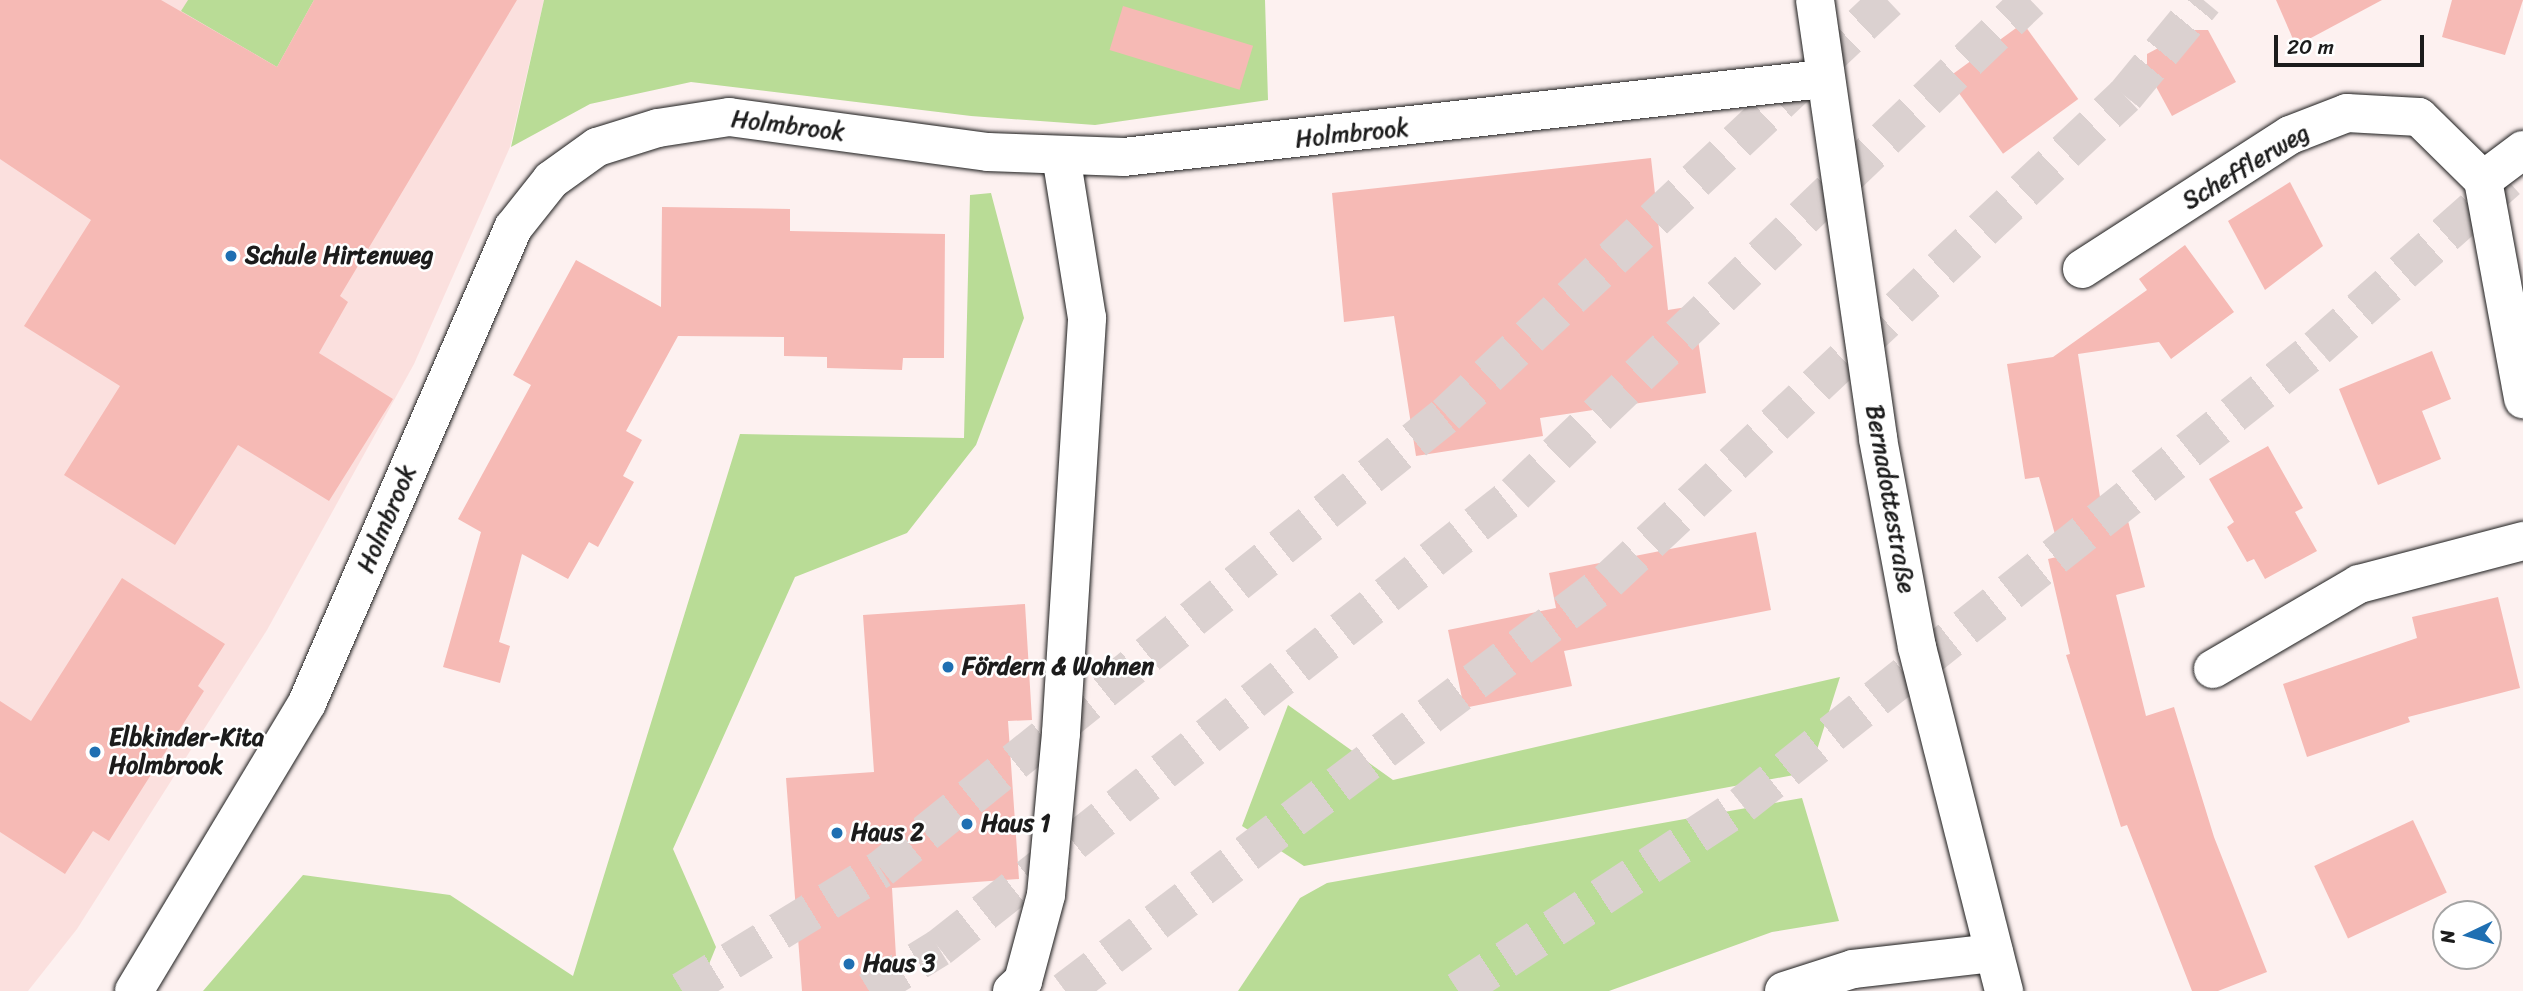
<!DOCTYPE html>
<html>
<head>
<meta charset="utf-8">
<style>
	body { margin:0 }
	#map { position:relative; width:2523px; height:991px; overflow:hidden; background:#fdf1f0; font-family:Sriracha,sans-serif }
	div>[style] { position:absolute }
	.built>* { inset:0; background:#fbe0de }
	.green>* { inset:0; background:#b9dc96 }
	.building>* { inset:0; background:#f6bab5; transform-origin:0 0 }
	.highway-tunnel>* { height:38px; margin-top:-19px; transform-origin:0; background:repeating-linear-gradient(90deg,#dbd1d0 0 38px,transparent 0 57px) }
	.roads { filter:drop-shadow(0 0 2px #1c1c1c) drop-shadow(0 0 2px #1c1c1c) }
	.minor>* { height:38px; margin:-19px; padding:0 19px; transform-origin:19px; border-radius:19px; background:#fff }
	.dots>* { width:19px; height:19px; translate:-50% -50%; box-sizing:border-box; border:4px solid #fff; border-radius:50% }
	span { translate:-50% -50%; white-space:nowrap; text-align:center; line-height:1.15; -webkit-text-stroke:5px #fff; paint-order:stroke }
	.street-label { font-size:24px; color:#1c1c1c }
	.poi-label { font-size:24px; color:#1c1c1c; font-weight:700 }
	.left { translate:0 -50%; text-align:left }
	.north { position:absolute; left:2432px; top:900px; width:70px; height:70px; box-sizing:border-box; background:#fff; border:2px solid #a4a4a4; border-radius:50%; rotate:265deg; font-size:19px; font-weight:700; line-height:28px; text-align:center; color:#1c1c1c }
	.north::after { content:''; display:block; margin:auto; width:24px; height:32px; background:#1f6fb2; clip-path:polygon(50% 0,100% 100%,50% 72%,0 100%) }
	.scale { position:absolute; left:2274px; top:35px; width:150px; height:32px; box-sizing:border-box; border:4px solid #1c1c1c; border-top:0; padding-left:9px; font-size:21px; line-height:24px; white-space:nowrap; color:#1c1c1c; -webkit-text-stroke:5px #fff; paint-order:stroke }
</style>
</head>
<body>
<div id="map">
	<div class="built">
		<div style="clip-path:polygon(0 0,544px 0,510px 147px,414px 364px,267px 630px,77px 929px,28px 991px,0 991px)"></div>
	</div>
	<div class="green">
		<div style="clip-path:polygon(188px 0,314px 0,277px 67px,181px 11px)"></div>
		<div style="clip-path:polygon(544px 0,1265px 0,1268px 100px,1095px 125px,971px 116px,691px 82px,590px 104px,511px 147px)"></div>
		<div style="clip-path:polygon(991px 193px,1024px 318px,976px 445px,907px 533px,795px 577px,673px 849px,716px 947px,698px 991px,203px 991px,303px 875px,450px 895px,573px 976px,740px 434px,964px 438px,970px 195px)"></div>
		<div style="clip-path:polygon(1840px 677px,1810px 772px,1304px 866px,1242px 826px,1288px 705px,1393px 780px)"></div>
		<div style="clip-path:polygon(1802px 798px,1839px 921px,1772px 932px,1609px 991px,1238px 991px,1300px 898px,1327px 883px)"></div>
	</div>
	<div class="building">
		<div style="clip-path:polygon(0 0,161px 0,277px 67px,314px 0,517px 0,340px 296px,348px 302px,319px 353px,393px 399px,329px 501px,238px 445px,175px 545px,64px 475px,120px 386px,24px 326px,91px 220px,0 159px)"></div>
		<div style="clip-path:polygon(2276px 0,2382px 0,2296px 46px)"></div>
		<div style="clip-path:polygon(2452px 0,2523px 0,2505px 55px,2442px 37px)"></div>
		<div style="left:1123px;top:6px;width:136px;height:46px;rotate:17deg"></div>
		<div style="left:2023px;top:23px;width:94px;height:93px;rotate:54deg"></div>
		<div style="clip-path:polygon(2192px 30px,2208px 30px,2236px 82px,2172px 116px,2147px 70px,2147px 54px)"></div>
		<div style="clip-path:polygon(1651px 158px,1668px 310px,1693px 306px,1706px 393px,1540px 418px,1543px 436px,1416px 456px,1394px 316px,1344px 322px,1332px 193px)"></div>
		<div style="clip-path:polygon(2290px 182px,2323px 246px,2265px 290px,2228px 221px)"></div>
		<div style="clip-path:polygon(662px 207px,790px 209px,790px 231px,945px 234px,944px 358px,903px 358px,902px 370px,827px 368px,827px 357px,784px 356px,784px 337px,678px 336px,626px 431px,642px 440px,623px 476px,634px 482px,598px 547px,589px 542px,568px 579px,522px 554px,499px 642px,510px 646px,500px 683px,443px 667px,481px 532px,458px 519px,531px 385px,513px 375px,576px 260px,661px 307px)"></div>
		<div style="clip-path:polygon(2185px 245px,2234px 312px,2171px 359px,2159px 342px,2078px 354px,2104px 523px,2127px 517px,2145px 587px,2116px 595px,2146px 716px,2174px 707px,2214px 837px,2267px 972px,2218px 991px,2192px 991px,2127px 825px,2121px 827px,2066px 655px,2070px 654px,2048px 559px,2061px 556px,2039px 477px,2025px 479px,2007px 364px,2053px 357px,2147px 290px,2139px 279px)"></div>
		<div style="clip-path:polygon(2432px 351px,2451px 399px,2422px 411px,2441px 459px,2378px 485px,2339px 389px)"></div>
		<div style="clip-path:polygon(2268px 446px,2303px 508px,2295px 512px,2317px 551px,2265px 579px,2254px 559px,2247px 562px,2227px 527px,2234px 522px,2209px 479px)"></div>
		<div style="clip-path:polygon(1756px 532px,1771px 610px,1564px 651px,1572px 686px,1464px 708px,1448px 630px,1556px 608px,1549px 573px)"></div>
		<div style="clip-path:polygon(122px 578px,225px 644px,198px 686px,204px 691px,109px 841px,93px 831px,65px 874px,0 832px,0 701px,31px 721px)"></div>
		<div style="clip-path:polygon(2498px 597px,2520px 688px,2408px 717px,2410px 722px,2307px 757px,2283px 684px,2417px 638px,2412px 617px)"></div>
		<div style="clip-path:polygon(1025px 604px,1032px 720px,1008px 721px,1019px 879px,892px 888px,898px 991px,802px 991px,786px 778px,874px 772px,863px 615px)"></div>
		<div style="left:2413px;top:820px;width:80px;height:109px;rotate:65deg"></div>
	</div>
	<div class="highway-tunnel">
		<div style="left:682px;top:991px;width:233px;rotate:-31.5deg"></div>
		<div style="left:881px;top:869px;width:725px;rotate:-38.78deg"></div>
		<div style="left:1446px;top:415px;width:606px;rotate:-43.2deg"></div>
		<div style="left:869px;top:991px;width:82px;rotate:-31.6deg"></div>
		<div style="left:939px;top:948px;width:733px;rotate:-38.24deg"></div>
		<div style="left:1515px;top:494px;width:714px;rotate:-43.81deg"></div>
		<div style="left:1065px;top:991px;width:680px;rotate:-37.06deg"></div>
		<div style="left:1608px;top:581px;width:709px;rotate:-43.17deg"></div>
		<div style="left:2125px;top:96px;width:124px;rotate:-50.5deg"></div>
		<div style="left:1458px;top:991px;width:339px;rotate:-33.2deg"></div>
		<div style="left:1742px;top:805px;width:734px;rotate:-38.48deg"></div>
		<div style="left:2317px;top:348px;width:254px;rotate:-41.5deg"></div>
	</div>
	<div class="roads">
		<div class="minor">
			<div style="left:1815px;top:0;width:443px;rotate:81.8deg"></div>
			<div style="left:1878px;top:439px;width:212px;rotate:79.4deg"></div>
			<div style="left:1917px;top:647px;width:355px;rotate:75.8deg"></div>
			<div style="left:2483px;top:180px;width:50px;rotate:-36.9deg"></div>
			<div style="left:2082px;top:269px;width:247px;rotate:-32.8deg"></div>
			<div style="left:2290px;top:135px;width:61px;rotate:-21.1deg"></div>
			<div style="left:2347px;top:113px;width:72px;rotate:3.2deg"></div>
			<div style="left:2419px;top:117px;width:90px;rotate:44.5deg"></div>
			<div style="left:2483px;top:180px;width:223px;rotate:79.6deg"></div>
			<div style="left:2213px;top:669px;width:169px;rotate:-30.2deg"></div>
			<div style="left:2359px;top:584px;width:170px;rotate:-14.7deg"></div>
			<div style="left:134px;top:991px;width:336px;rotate:-59deg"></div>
			<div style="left:307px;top:703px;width:518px;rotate:-66.55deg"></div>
			<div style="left:513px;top:228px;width:61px;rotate:-51.6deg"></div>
			<div style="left:551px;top:180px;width:57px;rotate:-35.7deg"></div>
			<div style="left:597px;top:147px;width:64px;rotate:-17.3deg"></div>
			<div style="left:658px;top:128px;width:72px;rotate:-8.8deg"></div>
			<div style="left:729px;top:117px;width:261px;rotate:7.7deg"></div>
			<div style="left:988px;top:152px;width:136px;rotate:2.1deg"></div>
			<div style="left:1124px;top:157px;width:703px;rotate:-6.37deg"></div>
			<div style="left:1012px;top:991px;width:15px;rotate:-42deg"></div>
			<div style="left:1023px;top:981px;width:89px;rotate:-75deg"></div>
			<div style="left:1046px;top:895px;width:163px;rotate:-84.7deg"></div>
			<div style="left:1061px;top:733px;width:416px;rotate:-86.4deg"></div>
			<div style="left:1087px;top:318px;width:165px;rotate:-99.1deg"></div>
			<div style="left:1784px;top:991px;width:72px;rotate:-17.7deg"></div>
			<div style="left:1853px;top:969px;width:142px;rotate:-6.5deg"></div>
		</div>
	</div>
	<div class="dots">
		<div style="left:231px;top:256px;background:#1f6fb2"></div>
		<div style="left:948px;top:667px;background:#1f6fb2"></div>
		<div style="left:95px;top:752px;background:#1f6fb2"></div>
		<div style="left:967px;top:824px;background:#1f6fb2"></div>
		<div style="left:837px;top:833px;background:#1f6fb2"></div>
		<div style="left:849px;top:964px;background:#1f6fb2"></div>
	</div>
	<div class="street-label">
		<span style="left:788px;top:126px;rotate:7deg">Holmbrook</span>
		<span style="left:1352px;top:134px;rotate:-6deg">Holmbrook</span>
		<span style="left:2246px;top:167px;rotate:-31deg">Schefflerweg</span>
		<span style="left:1890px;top:499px;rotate:80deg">Bernadottestraße</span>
		<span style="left:387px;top:519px;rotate:-67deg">Holmbrook</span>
	</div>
	<div class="poi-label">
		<span class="left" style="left:245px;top:256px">Schule Hirtenweg</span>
		<span class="left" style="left:962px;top:667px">Fördern &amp; Wohnen</span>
		<span class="left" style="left:109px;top:752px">Elbkinder-Kita<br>Holmbrook</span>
		<span class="left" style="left:981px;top:824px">Haus 1</span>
		<span class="left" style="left:851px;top:833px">Haus 2</span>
		<span class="left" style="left:863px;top:964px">Haus 3</span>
	</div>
	<div class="north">N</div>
	<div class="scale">20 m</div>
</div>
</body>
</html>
